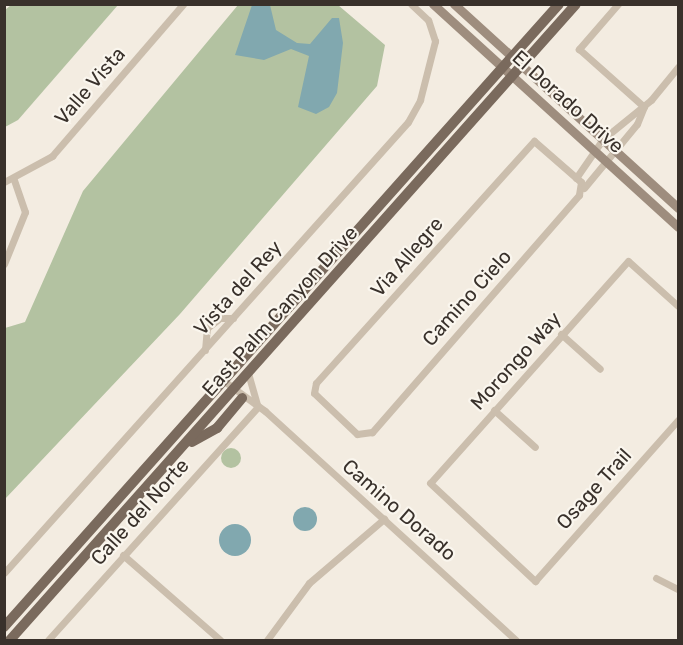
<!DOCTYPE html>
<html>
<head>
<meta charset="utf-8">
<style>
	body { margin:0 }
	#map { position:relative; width:683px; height:645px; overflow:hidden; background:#f3ece1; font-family:Rubik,sans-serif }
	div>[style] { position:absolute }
	.green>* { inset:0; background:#b3c2a1 }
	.round { border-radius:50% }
	.water>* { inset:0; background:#81a8af }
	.street>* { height:7px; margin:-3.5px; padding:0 3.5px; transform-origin:3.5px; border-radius:3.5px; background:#cbbead }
	.secondary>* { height:9px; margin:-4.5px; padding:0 4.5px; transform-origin:4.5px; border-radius:4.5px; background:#9e8d7e }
	.primary>* { height:10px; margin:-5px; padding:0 5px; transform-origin:5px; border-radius:5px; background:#7a6a5d }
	span { translate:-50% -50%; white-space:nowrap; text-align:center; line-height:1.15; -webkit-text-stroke:4.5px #faf6ee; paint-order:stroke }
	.street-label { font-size:20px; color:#39312b }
	.frame { position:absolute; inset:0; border:6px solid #39312b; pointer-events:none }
</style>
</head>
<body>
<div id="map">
	<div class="green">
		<div style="clip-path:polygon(11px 5px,118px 5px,18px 120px,5px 127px,5px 10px)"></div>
		<div style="clip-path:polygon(238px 5px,338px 5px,385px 45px,377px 86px,180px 314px,5px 499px,5px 328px,25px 322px,83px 191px)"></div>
		<div class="round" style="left:221px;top:448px;width:20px;height:20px"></div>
	</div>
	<div class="water">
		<div style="clip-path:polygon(252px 5px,270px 5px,276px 30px,297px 43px,310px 44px,332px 18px,339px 18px,343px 43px,337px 93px,329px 107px,316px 114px,298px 107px,309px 56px,291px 49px,264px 60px,235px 55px)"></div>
		<div class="round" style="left:293px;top:507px;width:24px;height:24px"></div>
		<div class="round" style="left:219px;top:524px;width:32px;height:32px"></div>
	</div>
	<div class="street">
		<div style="left:618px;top:4px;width:60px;rotate:130.9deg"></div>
		<div style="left:579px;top:49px;width:87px;rotate:41.7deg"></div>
		<div style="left:534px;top:141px;width:62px;rotate:41.1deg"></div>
		<div style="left:581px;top:182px;width:13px;rotate:99deg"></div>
		<div style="left:579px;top:195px;width:315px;rotate:131.1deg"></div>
		<div style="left:372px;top:432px;width:15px;rotate:172deg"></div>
		<div style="left:357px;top:434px;width:59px;rotate:-136.4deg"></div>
		<div style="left:314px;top:393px;width:10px;rotate:-79deg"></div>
		<div style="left:316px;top:383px;width:326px;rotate:-48deg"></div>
		<div style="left:576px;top:178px;width:47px;rotate:-55.3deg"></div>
		<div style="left:603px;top:139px;width:62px;rotate:-39.1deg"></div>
		<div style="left:651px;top:100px;width:43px;rotate:-50.7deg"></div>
		<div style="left:4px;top:182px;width:55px;rotate:-28.4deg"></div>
		<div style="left:52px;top:156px;width:201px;rotate:-49.2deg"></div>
		<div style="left:584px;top:188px;width:83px;rotate:-50.4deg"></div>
		<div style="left:637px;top:124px;width:18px;rotate:-68deg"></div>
		<div style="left:4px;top:264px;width:56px;rotate:-68deg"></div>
		<div style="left:25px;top:212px;width:36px;rotate:-109deg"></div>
		<div style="left:678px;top:306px;width:67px;rotate:-138deg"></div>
		<div style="left:628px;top:261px;width:297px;rotate:131.7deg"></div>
		<div style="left:430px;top:483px;width:144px;rotate:43deg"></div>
		<div style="left:535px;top:581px;width:215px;rotate:-48.4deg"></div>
		<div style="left:561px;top:334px;width:52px;rotate:41.9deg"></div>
		<div style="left:205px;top:350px;width:22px;rotate:-85deg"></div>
		<div style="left:207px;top:328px;width:16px;rotate:-38deg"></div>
		<div style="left:220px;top:318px;width:13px"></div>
		<div style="left:248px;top:373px;width:35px;rotate:74deg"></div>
		<div style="left:224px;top:381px;width:51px;rotate:36.2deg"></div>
		<div style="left:265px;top:411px;width:340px;rotate:42.4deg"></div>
		<div style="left:494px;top:410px;width:55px;rotate:42.1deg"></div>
		<div style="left:123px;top:555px;width:129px;rotate:41.2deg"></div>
		<div style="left:4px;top:573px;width:605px;rotate:-48.15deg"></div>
		<div style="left:408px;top:122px;width:25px;rotate:-61deg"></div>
		<div style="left:420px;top:100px;width:61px;rotate:-75.7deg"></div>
		<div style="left:435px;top:41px;width:22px;rotate:-108deg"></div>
		<div style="left:428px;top:20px;width:23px;rotate:-137deg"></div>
		<div style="left:656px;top:578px;width:25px;rotate:27deg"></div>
		<div style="left:48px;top:640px;width:314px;rotate:-48deg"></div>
		<div style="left:267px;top:640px;width:71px;rotate:-53.6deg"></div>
		<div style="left:309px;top:583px;width:99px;rotate:-40.5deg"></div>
	</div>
	<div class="secondary">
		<div style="left:433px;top:4px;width:331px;rotate:42.3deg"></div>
		<div style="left:454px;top:4px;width:303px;rotate:42.3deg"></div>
	</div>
	<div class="primary">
		<div style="left:192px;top:442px;width:29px;rotate:-29deg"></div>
		<div style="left:217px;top:428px;width:39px;rotate:-50deg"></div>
		<div style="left:4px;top:627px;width:834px;rotate:-48.3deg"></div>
		<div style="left:10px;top:640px;width:851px;rotate:-48.33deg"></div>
	</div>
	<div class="street-label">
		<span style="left:90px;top:86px;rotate:-49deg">Valle Vista</span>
		<span style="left:568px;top:102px;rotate:42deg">El Dorado Drive</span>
		<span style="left:407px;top:257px;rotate:-49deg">Via Allegre</span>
		<span style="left:238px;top:288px;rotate:-48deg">Vista del Rey</span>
		<span style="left:467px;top:298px;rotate:-48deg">Camino Cielo</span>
		<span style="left:280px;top:311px;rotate:-48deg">East Palm Canyon Drive</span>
		<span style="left:516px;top:361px;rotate:-48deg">Morongo Way</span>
		<span style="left:594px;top:489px;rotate:-48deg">Osage Trail</span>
		<span style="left:399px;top:510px;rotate:41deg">Camino Dorado</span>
		<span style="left:140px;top:512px;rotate:-48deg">Calle del Norte</span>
	</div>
	<div class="frame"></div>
</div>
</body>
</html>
